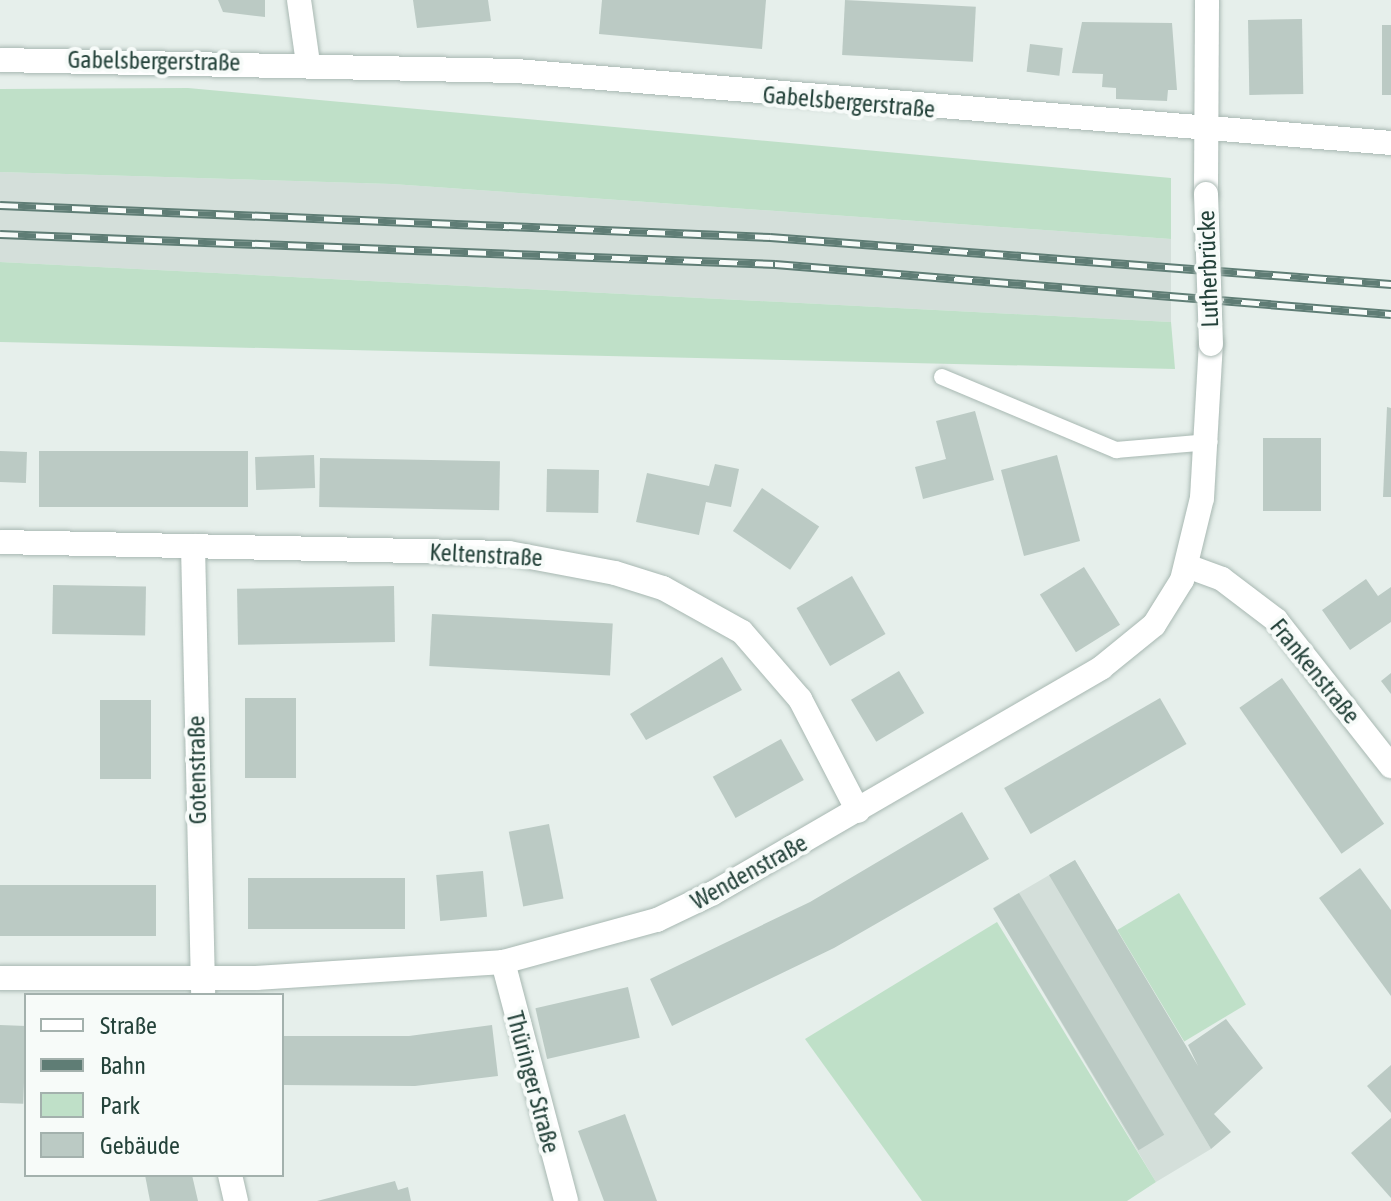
<!DOCTYPE html>
<html>
<head>
<meta charset="utf-8">
<style>
	body { margin:0 }
	#map { position:relative; width:1391px; height:1201px; overflow:hidden; background:#e6efeb; font-family:"Asap Condensed",sans-serif }
	div>[style] { position:absolute }
	.built>* { inset:0; background:#d4dfda }
	.green>* { inset:0; background:#bfe0c8; transform-origin:0 0 }
	.building>* { inset:0; background:#bbcac4; transform-origin:0 0 }
	.roads { filter:drop-shadow(0 0 2px #a8b8b2) drop-shadow(0 0 2px #a8b8b2) }
	.lane>* { height:16px; margin:-8px; padding:0 8px; transform-origin:8px; border-radius:8px; background:#fff }
	.street>* { height:24px; margin:-12px; padding:0 12px; transform-origin:12px; border-radius:12px; background:#fff }
	.rail>* { height:9px; margin-top:-4.5px; transform-origin:0; background:repeating-linear-gradient(90deg,#f7fbf9 0 18px,#5f7d75 0 36px); box-sizing:border-box; border-block:2px solid #5f7d75 }
	.bridges { filter:drop-shadow(0 0 2px #a8b8b2) drop-shadow(0 0 2px #a8b8b2) }
	.street-bridge>* { height:24px; margin:-12px; padding:0 12px; transform-origin:12px; border-radius:12px; background:#fff }
	span { translate:-50% -50%; white-space:nowrap; text-align:center; line-height:1.15; -webkit-text-stroke:8px #f7fbf9; paint-order:stroke }
	.street-label { font-size:24px; color:#24423a }
	.legend { position:absolute; left:24px; top:993px; width:260px; height:184px; box-sizing:border-box; background:#f7fbf9; border:2px solid #a3b1ad; margin:0; padding:10px 14px; list-style:none; font-size:24px; color:#24423a }
	.legend li { display:flex; align-items:center; gap:16px; height:40px }
	.legend b { width:40px; border:2px solid #a3b1ad }
</style>
</head>
<body>
<div id="map">
	<div class="built">
		<div style="clip-path:polygon(0 172px,392px 184px,1171px 239px,1171px 322px,0 262px)"></div>
		<div style="clip-path:polygon(1075px 860px,1202px 1073px,1176px 1089px,1211px 1149px,1156px 1182px,993px 908px)"></div>
	</div>
	<div class="green">
		<div style="clip-path:polygon(188px 88px,1171px 178px,1171px 239px,392px 184px,0 172px,0 89px)"></div>
		<div style="clip-path:polygon(0 262px,1171px 322px,1175px 369px,0 342px)"></div>
		<div style="left:1179px;top:893px;width:130px;height:72px;rotate:59deg"></div>
		<div style="clip-path:polygon(997px 922px,1156px 1182px,1127px 1201px,922px 1201px,805px 1039px)"></div>
	</div>
	<div class="building">
		<div style="clip-path:polygon(218px 0,265px 0,265px 17px,223px 12px)"></div>
		<div style="clip-path:polygon(413px 0,488px 0,491px 21px,417px 28px)"></div>
		<div style="clip-path:polygon(602px 0,766px 0,762px 49px,599px 34px)"></div>
		<div style="left:845px;top:0;width:131px;height:55px;rotate:3deg"></div>
		<div style="left:1302px;top:19px;width:75px;height:54px;rotate:89deg"></div>
		<div style="clip-path:polygon(1082px 22px,1172px 23px,1177px 90px,1168px 90px,1167px 101px,1116px 99px,1116px 88px,1102px 87px,1103px 74px,1072px 73px)"></div>
		<div style="left:1382px;top:25px;width:9px;height:70px"></div>
		<div style="left:1030px;top:44px;width:33px;height:28px;rotate:7deg"></div>
		<div style="clip-path:polygon(1387px 407px,1391px 408px,1391px 497px,1383px 497px)"></div>
		<div style="clip-path:polygon(975px 411px,994px 480px,923px 499px,915px 467px,946px 459px,936px 421px)"></div>
		<div style="left:1263px;top:438px;width:58px;height:73px"></div>
		<div style="left:0;top:451px;width:27px;height:31px;rotate:2deg"></div>
		<div style="left:39px;top:451px;width:209px;height:56px"></div>
		<div style="left:314px;top:455px;width:33px;height:59px;rotate:88deg"></div>
		<div style="left:1057px;top:455px;width:89px;height:58px;rotate:75deg"></div>
		<div style="left:320px;top:458px;width:180px;height:49px;rotate:1deg"></div>
		<div style="clip-path:polygon(715px 464px,739px 469px,731px 507px,706px 502px,699px 535px,636px 522px,647px 473px,709px 486px)"></div>
		<div style="left:547px;top:469px;width:52px;height:43px;rotate:1deg"></div>
		<div style="left:762px;top:488px;width:69px;height:52px;rotate:34deg"></div>
		<div style="left:1084px;top:567px;width:68px;height:52px;rotate:58deg"></div>
		<div style="left:852px;top:576px;width:67px;height:64px;rotate:60deg"></div>
		<div style="clip-path:polygon(1366px 579px,1378px 596px,1391px 587px,1391px 622px,1350px 650px,1322px 610px)"></div>
		<div style="left:53px;top:585px;width:93px;height:49px;rotate:1deg"></div>
		<div style="left:394px;top:586px;width:56px;height:157px;rotate:89deg"></div>
		<div style="left:432px;top:614px;width:181px;height:52px;rotate:3deg"></div>
		<div style="clip-path:polygon(722px 657px,742px 690px,646px 740px,630px 714px)"></div>
		<div style="left:899px;top:671px;width:49px;height:56px;rotate:59deg"></div>
		<div style="clip-path:polygon(1391px 673px,1391px 694px,1381px 681px)"></div>
		<div style="left:1282px;top:678px;width:178px;height:52px;rotate:55deg"></div>
		<div style="left:245px;top:698px;width:51px;height:80px"></div>
		<div style="left:1160px;top:698px;width:53px;height:180px;rotate:60deg"></div>
		<div style="left:100px;top:700px;width:51px;height:79px"></div>
		<div style="left:781px;top:739px;width:47px;height:78px;rotate:61deg"></div>
		<div style="clip-path:polygon(962px 812px,989px 859px,834px 948px,672px 1026px,650px 979px,810px 902px)"></div>
		<div style="left:549px;top:824px;width:76px;height:41px;rotate:79deg"></div>
		<div style="clip-path:polygon(1075px 860px,1198px 1066px,1188px 1045px,1226px 1019px,1263px 1068px,1214px 1114px,1231px 1132px,1211px 1149px,1049px 875px)"></div>
		<div style="clip-path:polygon(1360px 868px,1391px 910px,1391px 996px,1319px 898px)"></div>
		<div style="left:483px;top:871px;width:46px;height:47px;rotate:85deg"></div>
		<div style="left:248px;top:878px;width:157px;height:51px"></div>
		<div style="left:0;top:885px;width:156px;height:51px"></div>
		<div style="left:1019px;top:893px;width:282px;height:30px;rotate:59deg"></div>
		<div style="left:628px;top:987px;width:52px;height:95px;rotate:77deg"></div>
		<div style="left:0;top:1025px;width:26px;height:78px;rotate:2deg"></div>
		<div style="clip-path:polygon(492px 1025px,498px 1076px,415px 1086px,282px 1085px,282px 1036px,409px 1036px)"></div>
		<div style="clip-path:polygon(1391px 1065px,1391px 1113px,1367px 1086px)"></div>
		<div style="clip-path:polygon(625px 1114px,657px 1201px,604px 1201px,578px 1131px)"></div>
		<div style="clip-path:polygon(1391px 1118px,1391px 1198px,1351px 1153px)"></div>
		<div style="clip-path:polygon(145px 1175px,192px 1175px,198px 1201px,150px 1201px)"></div>
		<div style="clip-path:polygon(395px 1181px,398px 1190px,408px 1187px,411px 1201px,317px 1201px)"></div>
	</div>
	<div class="roads">
		<div class="lane">
			<div style="left:942px;top:377px;width:189px;rotate:22.8deg"></div>
			<div style="left:1116px;top:450px;width:94px;rotate:-4.9deg"></div>
		</div>
		<div class="street">
			<div style="left:299px;top:0;width:64px;rotate:81.9deg"></div>
			<div style="left:0;top:60px;width:516px;rotate:1.22deg"></div>
			<div style="left:516px;top:71px;width:878px;rotate:4.7deg"></div>
			<div style="left:1206px;top:194px;width:194px;rotate:-89.7deg"></div>
			<div style="left:0;top:542px;width:509px;rotate:1.24deg"></div>
			<div style="left:509px;top:553px;width:108px;rotate:10.7deg"></div>
			<div style="left:615px;top:573px;width:50px;rotate:17.4deg"></div>
			<div style="left:663px;top:588px;width:90px;rotate:29.1deg"></div>
			<div style="left:742px;top:632px;width:89px;rotate:49.1deg"></div>
			<div style="left:800px;top:699px;width:126px;rotate:62.6deg"></div>
			<div style="left:193px;top:546px;width:447px;rotate:88.7deg"></div>
			<div style="left:1187px;top:566px;width:37px;rotate:20deg"></div>
			<div style="left:1222px;top:579px;width:68px;rotate:37.2deg"></div>
			<div style="left:1276px;top:620px;width:186px;rotate:51.8deg"></div>
			<div style="left:503px;top:962px;width:247px;rotate:75.2deg"></div>
			<div style="left:0;top:978px;width:256px"></div>
			<div style="left:256px;top:978px;width:248px;rotate:-3.7deg"></div>
			<div style="left:503px;top:962px;width:160px;rotate:-15.3deg"></div>
			<div style="left:657px;top:920px;width:62px;rotate:-25.7deg"></div>
			<div style="left:713px;top:893px;width:449px;rotate:-30.1deg"></div>
			<div style="left:1101px;top:668px;width:68px;rotate:-39.1deg"></div>
			<div style="left:1154px;top:625px;width:53px;rotate:-58.1deg"></div>
			<div style="left:1182px;top:580px;width:84px;rotate:-76.3deg"></div>
			<div style="left:1202px;top:498px;width:154px;rotate:-86.7deg"></div>
			<div style="left:230px;top:1175px;width:27px;rotate:77deg"></div>
		</div>
	</div>
	<div class="rail">
		<div style="left:0;top:205px;width:771px;rotate:2.38deg"></div>
		<div style="left:770px;top:237px;width:623px;rotate:4.33deg"></div>
		<div style="left:0;top:234px;width:776px;rotate:2.22deg"></div>
		<div style="left:775px;top:264px;width:618px;rotate:4.64deg"></div>
	</div>
	<div class="bridges">
		<div class="street-bridge">
			<div style="left:1206px;top:194px;width:150px;rotate:88.1deg"></div>
		</div>
	</div>
	<div class="street-label">
		<span style="left:154px;top:61px;rotate:1deg">Gabelsbergerstraße</span>
		<span style="left:849px;top:102px;rotate:5deg">Gabelsbergerstraße</span>
		<span style="left:1208px;top:269px;rotate:-92deg">Lutherbrücke</span>
		<span style="left:486px;top:555px;rotate:3deg">Keltenstraße</span>
		<span style="left:1315px;top:671px;rotate:51deg">Frankenstraße</span>
		<span style="left:197px;top:770px;rotate:-91deg">Gotenstraße</span>
		<span style="left:749px;top:872px;rotate:-29deg">Wendenstraße</span>
		<span style="left:533px;top:1082px;rotate:75deg">Thüringer Straße</span>
	</div>
	<ul class="legend">
	<li><b style="height:10px;background:#fff"></b>Straße</li>
	<li><b style="height:10px;background:#5f7d75"></b>Bahn</li>
	<li><b style="height:22px;background:#bfe0c8"></b>Park</li>
	<li><b style="height:22px;background:#bbcac4"></b>Gebäude</li>
	</ul>
</div>
</body>
</html>
